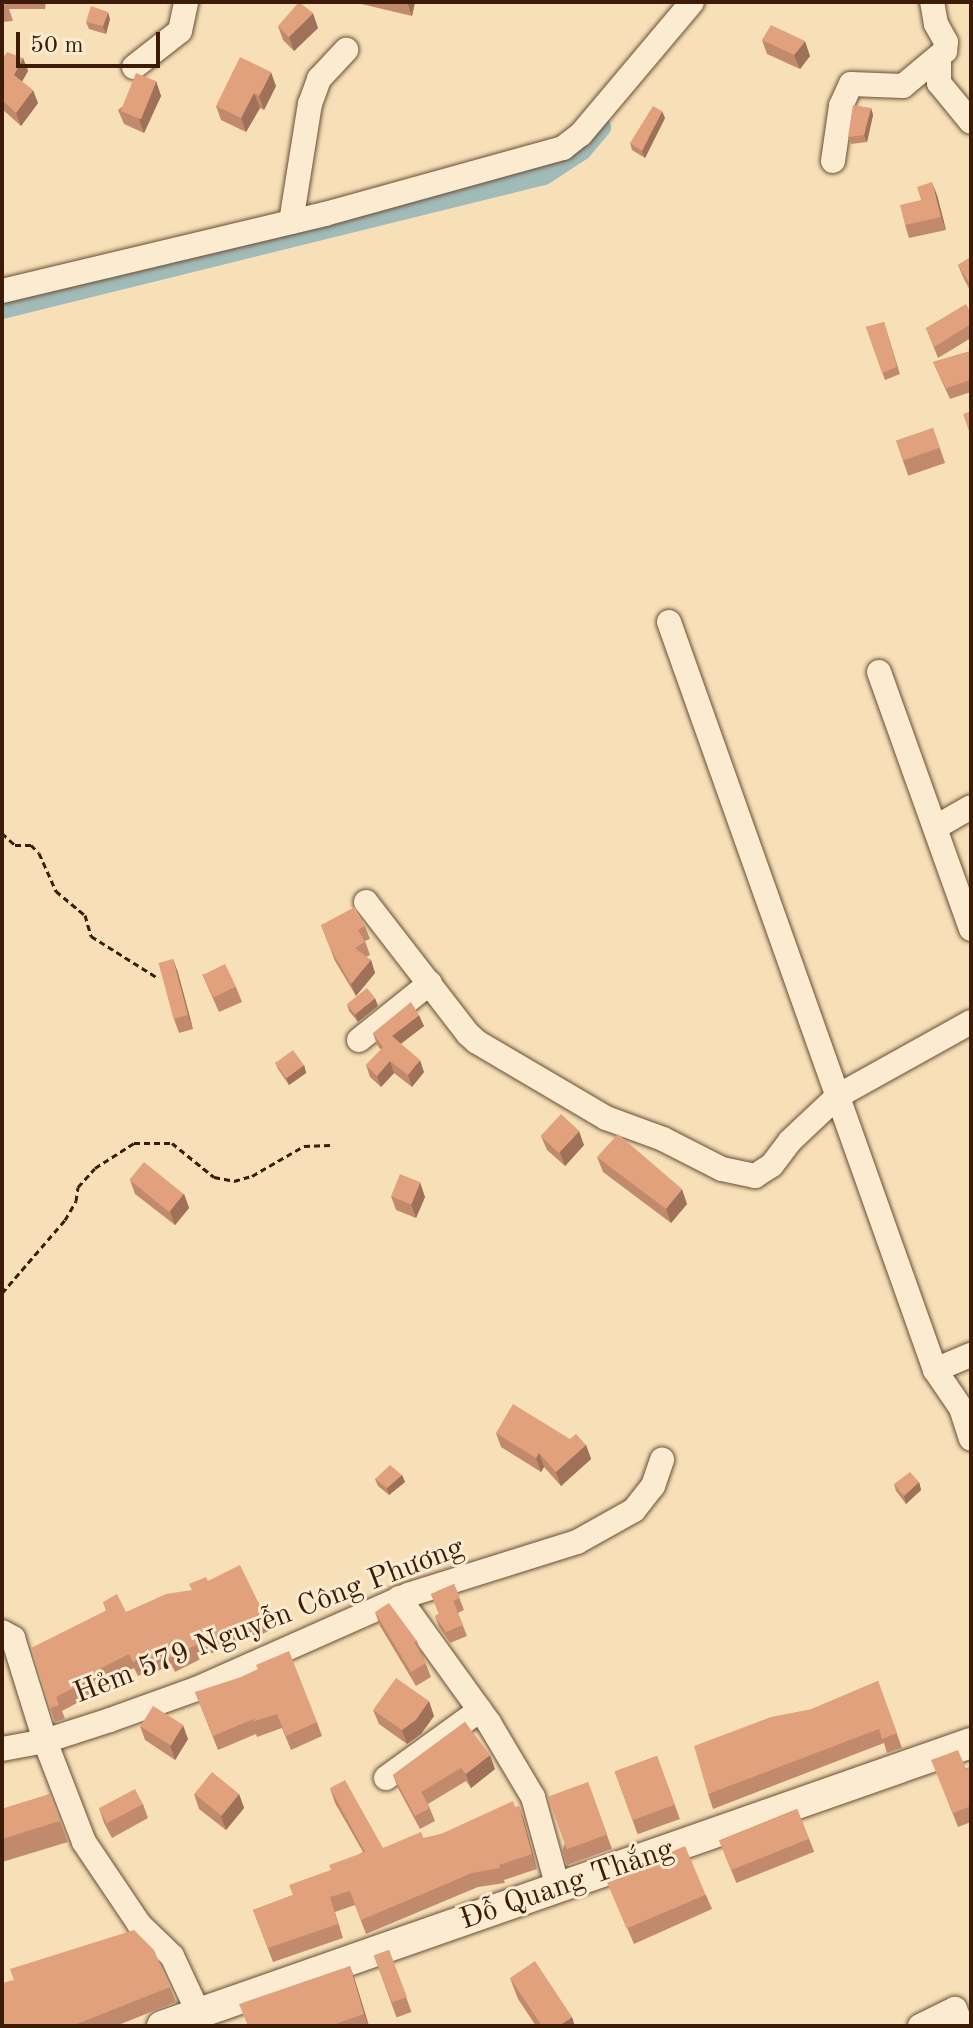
<!DOCTYPE html>
<html>
<head>
<meta charset="utf-8">
<style>
	body { margin:0 }
	#map { position:relative; width:973px; height:2028px; overflow:hidden; background:#f7e0b8; font-family:"Old Standard TT",serif }
	div>[style] { position:absolute }
	.canal>* { height:20px; margin:-10px; padding:0 10px; transform-origin:10px; border-radius:10px; background:#a0bbb8 }
	.path>* { height:3px; margin-top:-1.5px; transform-origin:0; background:repeating-linear-gradient(90deg,#3c1c09 0 6px,transparent 0 10px) }
	.roads { filter:drop-shadow(0 0 2px #6b4d35) drop-shadow(0 0 2px #6b4d35) }
	.minor>* { height:24px; margin:-12px; padding:0 12px; transform-origin:12px; border-radius:12px; background:#faebd1 }
	.tertiary>* { height:30px; margin:-15px; padding:0 15px; transform-origin:15px; border-radius:15px; background:#faebd1 }
	.wall>* { inset:0; background:#c28a6c; transform-origin:0 0 }
	.shaded-wall>* { inset:0; background:#9e7158 }
	.building>* { inset:0; background:#e2a17d; transform-origin:0 0 }
	span { translate:-50% -50%; white-space:nowrap; text-align:center; line-height:1.15; -webkit-text-stroke:6px #faebd1; paint-order:stroke }
	.street-label { font-size:30px; color:#3c1c09 }
	.frame { position:absolute; inset:0; border:4px solid #3c1c09; pointer-events:none }
	.scale { position:absolute; left:16px; top:32px; width:144px; height:36px; box-sizing:border-box; border:4px solid #3c1c09; border-top:0; padding-left:10px; font-size:24px; line-height:28px; white-space:nowrap; color:#3c1c09; -webkit-text-stroke:6px #faebd1; paint-order:stroke }
</style>
</head>
<body>
<div id="map">
	<div class="canal">
		<div style="left:2px;top:309px;width:558px;rotate:-13.89deg"></div>
		<div style="left:544px;top:175px;width:45px;rotate:-33.3deg"></div>
		<div style="left:582px;top:150px;width:30px;rotate:-50deg"></div>
	</div>
	<div class="path">
		<div style="left:2px;top:833px;width:18px;rotate:43deg"></div>
		<div style="left:15px;top:845px;width:16px"></div>
		<div style="left:31px;top:845px;width:11px;rotate:45deg"></div>
		<div style="left:39px;top:853px;width:42px;rotate:65.9deg"></div>
		<div style="left:56px;top:891px;width:38px;rotate:40deg"></div>
		<div style="left:85px;top:915px;width:22px;rotate:74deg"></div>
		<div style="left:91px;top:936px;width:79px;rotate:32.1deg"></div>
		<div style="left:2px;top:1293px;width:96px;rotate:-49.2deg"></div>
		<div style="left:65px;top:1220px;width:22px;rotate:-60deg"></div>
		<div style="left:76px;top:1201px;width:14px;rotate:-82deg"></div>
		<div style="left:78px;top:1187px;width:25px;rotate:-48deg"></div>
		<div style="left:95px;top:1168px;width:46px;rotate:-32.7deg"></div>
		<div style="left:134px;top:1143px;width:38px"></div>
		<div style="left:172px;top:1143px;width:54px;rotate:39deg"></div>
		<div style="left:214px;top:1177px;width:20px;rotate:11deg"></div>
		<div style="left:234px;top:1181px;width:19px;rotate:-16deg"></div>
		<div style="left:252px;top:1176px;width:60px;rotate:-30deg"></div>
		<div style="left:304px;top:1146px;width:26px;rotate:-2deg"></div>
	</div>
	<div class="roads">
		<div class="minor">
			<div style="left:939px;top:59px;width:24px;rotate:90deg"></div>
			<div style="left:939px;top:83px;width:50px;rotate:50.6deg"></div>
			<div style="left:134px;top:67px;width:58px;rotate:-38deg"></div>
			<div style="left:180px;top:31px;width:30px;rotate:-78deg"></div>
			<div style="left:833px;top:161px;width:56px;rotate:-81.7deg"></div>
			<div style="left:841px;top:106px;width:24px;rotate:-66deg"></div>
			<div style="left:851px;top:84px;width:52px;rotate:2.2deg"></div>
			<div style="left:903px;top:86px;width:55px;rotate:-39.8deg"></div>
			<div style="left:945px;top:51px;width:9px;rotate:-84deg"></div>
			<div style="left:946px;top:42px;width:21px;rotate:-119deg"></div>
			<div style="left:936px;top:24px;width:22px;rotate:-100deg"></div>
			<div style="left:291px;top:222px;width:120px;rotate:-80.9deg"></div>
			<div style="left:310px;top:104px;width:27px;rotate:-70deg"></div>
			<div style="left:319px;top:79px;width:40px;rotate:-47deg"></div>
			<div style="left:2px;top:291px;width:332px;rotate:-13.4deg"></div>
			<div style="left:325px;top:214px;width:247px;rotate:-15.5deg"></div>
			<div style="left:563px;top:148px;width:23px;rotate:-38deg"></div>
			<div style="left:581px;top:134px;width:172px;rotate:-49.9deg"></div>
			<div style="left:669px;top:622px;width:794px;rotate:70.42deg"></div>
			<div style="left:935px;top:1370px;width:46px;rotate:55.6deg"></div>
			<div style="left:961px;top:1408px;width:32px;rotate:72deg"></div>
			<div style="left:879px;top:672px;width:273px;rotate:70.3deg"></div>
			<div style="left:936px;top:827px;width:40px;rotate:-29.7deg"></div>
			<div style="left:366px;top:902px;width:167px;rotate:52.3deg"></div>
			<div style="left:468px;top:1034px;width:12px;rotate:42deg"></div>
			<div style="left:477px;top:1042px;width:150px;rotate:30.5deg"></div>
			<div style="left:606px;top:1118px;width:61px;rotate:20.2deg"></div>
			<div style="left:663px;top:1139px;width:66px;rotate:27deg"></div>
			<div style="left:722px;top:1169px;width:34px;rotate:12deg"></div>
			<div style="left:755px;top:1176px;width:20px;rotate:-33deg"></div>
			<div style="left:772px;top:1165px;width:30px;rotate:-53deg"></div>
			<div style="left:790px;top:1141px;width:66px;rotate:-43.2deg"></div>
			<div style="left:838px;top:1096px;width:152px;rotate:-29.1deg"></div>
			<div style="left:359px;top:1040px;width:91px;rotate:-38.8deg"></div>
			<div style="left:935px;top:1370px;width:39px;rotate:-23deg"></div>
			<div style="left:399px;top:1598px;width:154px;rotate:54.2deg"></div>
			<div style="left:489px;top:1723px;width:86px;rotate:59.3deg"></div>
			<div style="left:533px;top:1797px;width:94px;rotate:74.6deg"></div>
			<div style="left:2px;top:1632px;width:13px;rotate:29deg"></div>
			<div style="left:13px;top:1638px;width:108px;rotate:72.7deg"></div>
			<div style="left:45px;top:1741px;width:108px;rotate:68.9deg"></div>
			<div style="left:84px;top:1842px;width:99px;rotate:56.1deg"></div>
			<div style="left:139px;top:1924px;width:46px;rotate:44.1deg"></div>
			<div style="left:172px;top:1956px;width:64px;rotate:65deg"></div>
			<div style="left:2px;top:1749px;width:44px;rotate:-10.5deg"></div>
			<div style="left:45px;top:1741px;width:68px;rotate:-17.9deg"></div>
			<div style="left:110px;top:1720px;width:91px;rotate:-19.8deg"></div>
			<div style="left:196px;top:1689px;width:232px;rotate:-23.9deg"></div>
			<div style="left:408px;top:1595px;width:177px;rotate:-17.4deg"></div>
			<div style="left:577px;top:1542px;width:65px;rotate:-29.3deg"></div>
			<div style="left:634px;top:1510px;width:31px;rotate:-52deg"></div>
			<div style="left:653px;top:1486px;width:28px;rotate:-71deg"></div>
			<div style="left:386px;top:1778px;width:116px;rotate:-35.9deg"></div>
			<div style="left:920px;top:2026px;width:39px;rotate:-26deg"></div>
			<div style="left:955px;top:2009px;width:18px;rotate:68deg"></div>
		</div>
		<div class="tertiary">
			<div style="left:162px;top:2026px;width:857px;rotate:-19.28deg"></div>
		</div>
	</div>
	<div class="wall">
		<div style="clip-path:polygon(4px 2px,46px 2px,45px 9px,9px 9px,13px 21px,2px 22px,2px 4px,5px 5px)"></div>
		<div style="clip-path:polygon(353px 2px,415px 2px,412px 16px)"></div>
		<div style="clip-path:polygon(110px 19px,106px 34px,89px 29px,86px 22px)"></div>
		<div style="clip-path:polygon(278px 26px,318px 28px,294px 51px,283px 40px)"></div>
		<div style="clip-path:polygon(762px 40px,810px 56px,800px 69px,767px 54px)"></div>
		<div style="clip-path:polygon(23px 58px,28px 71px,22px 81px,38px 103px,21px 126px,2px 109px,2px 60px)"></div>
		<div style="clip-path:polygon(156px 81px,161px 96px,144px 133px,124px 124px,118px 110px)"></div>
		<div style="clip-path:polygon(276px 86px,264px 110px,260px 108px,246px 132px,221px 120px,216px 106px)"></div>
		<div style="clip-path:polygon(871px 108px,873px 115px,867px 142px,851px 144px,848px 137px)"></div>
		<div style="clip-path:polygon(665px 118px,645px 158px,632px 150px,630px 143px)"></div>
		<div style="clip-path:polygon(937px 195px,946px 230px,909px 238px,905px 225px,921px 200px)"></div>
		<div style="clip-path:polygon(971px 257px,971px 292px,964px 279px,958px 265px)"></div>
		<div style="clip-path:polygon(971px 313px,971px 338px,938px 358px,926px 328px)"></div>
		<div style="clip-path:polygon(884px 322px,900px 374px,885px 380px,866px 327px)"></div>
		<div style="clip-path:polygon(971px 351px,971px 392px,950px 399px,933px 362px)"></div>
		<div style="left:933px;top:428px;width:37px;height:39px;rotate:71deg"></div>
		<div style="clip-path:polygon(321px 925px,365px 926px,370px 939px,365px 941px,370px 955px,366px 957px,371px 960px,375px 973px,356px 996px,335px 961px)"></div>
		<div style="clip-path:polygon(173px 959px,178px 973px,193px 1029px,179px 1033px,174px 1019px)"></div>
		<div style="clip-path:polygon(202px 974px,236px 987px,242px 1002px,219px 1012px)"></div>
		<div style="clip-path:polygon(347px 1004px,378px 1006px,358px 1022px,349px 1011px)"></div>
		<div style="clip-path:polygon(424px 1026px,401px 1044px,424px 1072px,412px 1087px,394px 1073px,381px 1087px,370px 1077px,366px 1065px,381px 1050px,377px 1045px,373px 1033px)"></div>
		<div style="clip-path:polygon(275px 1062px,304px 1065px,306px 1073px,289px 1085px,278px 1069px)"></div>
		<div style="clip-path:polygon(541px 1136px,584px 1145px,565px 1166px,547px 1150px)"></div>
		<div style="clip-path:polygon(597px 1157px,687px 1204px,671px 1223px,603px 1172px)"></div>
		<div style="clip-path:polygon(130px 1180px,184px 1194px,189px 1208px,175px 1225px,135px 1194px)"></div>
		<div style="clip-path:polygon(391px 1196px,425px 1197px,416px 1218px,396px 1210px)"></div>
		<div style="clip-path:polygon(496px 1433px,570px 1439px,586px 1445px,591px 1459px,561px 1486px,544px 1467px,541px 1472px,501px 1447px)"></div>
		<div style="clip-path:polygon(402px 1475px,405px 1482px,389px 1495px,378px 1486px,375px 1479px)"></div>
		<div style="clip-path:polygon(919px 1482px,921px 1490px,906px 1504px,896px 1491px,894px 1484px)"></div>
		<div style="clip-path:polygon(208px 1581px,265px 1616px,270px 1630px,253px 1639px,250px 1634px,175px 1672px,171px 1664px,156px 1672px,154px 1668px,138px 1676px,134px 1668px,91px 1690px,92px 1695px,62px 1711px,65px 1719px,55px 1722px,50px 1708px,106px 1610px,103px 1602px,126px 1612px,192px 1591px)"></div>
		<div style="clip-path:polygon(454px 1584px,464px 1610px,458px 1613px,467px 1636px,450px 1643px,439px 1627px,435px 1616px,439px 1614px,431px 1594px)"></div>
		<div style="clip-path:polygon(375px 1612px,417px 1641px,431px 1677px,416px 1686px,380px 1626px)"></div>
		<div style="clip-path:polygon(878px 1681px,902px 1748px,887px 1753px,884px 1743px,713px 1809px,708px 1794px,812px 1709px)"></div>
		<div style="clip-path:polygon(195px 1692px,317px 1722px,322px 1736px,291px 1750px,282px 1728px,257px 1737px,256px 1734px,218px 1750px)"></div>
		<div style="clip-path:polygon(373px 1710px,434px 1716px,421px 1734px,407px 1744px,379px 1724px)"></div>
		<div style="clip-path:polygon(465px 1722px,495px 1769px,471px 1788px,466px 1781px,428px 1804px,435px 1821px,420px 1829px,398px 1788px,393px 1775px)"></div>
		<div style="clip-path:polygon(140px 1726px,188px 1739px,175px 1760px,145px 1740px)"></div>
		<div style="left:657px;top:1756px;width:67px;height:45px;rotate:70deg"></div>
		<div style="clip-path:polygon(971px 1767px,971px 1822px,958px 1827px,937px 1774px)"></div>
		<div style="clip-path:polygon(588px 1782px,612px 1849px,567px 1865px,562px 1851px)"></div>
		<div style="clip-path:polygon(330px 1788px,383px 1848px,441px 1834px,519px 1806px,537px 1869px,504px 1880px,505px 1883px,478px 1887px,366px 1934px,355px 1905px,335px 1912px,343px 1938px,273px 1962px,253px 1910px,293px 1895px,331px 1870px,363px 1852px,335px 1803px)"></div>
		<div style="clip-path:polygon(50px 1794px,68px 1842px,2px 1862px,2px 1809px)"></div>
		<div style="clip-path:polygon(194px 1794px,239px 1794px,244px 1808px,226px 1830px,199px 1809px)"></div>
		<div style="clip-path:polygon(143px 1804px,148px 1818px,112px 1838px,104px 1823px,99px 1808px)"></div>
		<div style="left:797px;top:1809px;width:46px;height:84px;rotate:68deg"></div>
		<div style="clip-path:polygon(604px 1874px,706px 1895px,712px 1909px,634px 1944px)"></div>
		<div style="left:389px;top:1950px;width:66px;height:16px;rotate:70deg"></div>
		<div style="clip-path:polygon(350px 1966px,369px 2026px,247px 2026px)"></div>
		<div style="clip-path:polygon(510px 1978px,575px 2026px,536px 2026px,518px 1999px)"></div>
		<div style="clip-path:polygon(170px 1987px,176px 2002px,116px 2026px,2px 2026px)"></div>
	</div>
	<div class="shaded-wall">
		<div style="clip-path:polygon(407px 2px,415px 2px,412px 16px)"></div>
		<div style="clip-path:polygon(108px 12px,110px 19px,106px 34px,103px 26px)"></div>
		<div style="clip-path:polygon(313px 13px,318px 28px,294px 51px,289px 37px)"></div>
		<div style="clip-path:polygon(805px 41px,810px 56px,800px 69px,794px 55px)"></div>
		<div style="clip-path:polygon(23px 58px,28px 71px,19px 87px,14px 75px)"></div>
		<div style="clip-path:polygon(271px 72px,276px 86px,264px 110px,259px 96px)"></div>
		<div style="clip-path:polygon(156px 81px,161px 96px,144px 133px,139px 119px)"></div>
		<div style="clip-path:polygon(33px 90px,38px 103px,21px 126px,16px 113px)"></div>
		<div style="clip-path:polygon(254px 93px,260px 108px,246px 132px,241px 118px)"></div>
		<div style="clip-path:polygon(871px 108px,873px 115px,867px 142px,864px 135px)"></div>
		<div style="clip-path:polygon(662px 111px,665px 118px,645px 158px,642px 151px)"></div>
		<div style="clip-path:polygon(932px 182px,937px 195px,946px 230px,941px 217px)"></div>
		<div style="clip-path:polygon(173px 959px,178px 973px,193px 1029px,188px 1015px)"></div>
		<div style="clip-path:polygon(371px 960px,375px 973px,356px 996px,351px 984px)"></div>
		<div style="clip-path:polygon(375px 998px,378px 1006px,358px 1022px,355px 1015px)"></div>
		<div style="clip-path:polygon(419px 1015px,424px 1026px,396px 1047px,392px 1036px)"></div>
		<div style="clip-path:polygon(420px 1060px,424px 1072px,412px 1087px,408px 1075px)"></div>
		<div style="clip-path:polygon(390px 1061px,394px 1073px,381px 1087px,377px 1076px)"></div>
		<div style="clip-path:polygon(304px 1065px,306px 1073px,289px 1085px,286px 1078px)"></div>
		<div style="clip-path:polygon(579px 1131px,584px 1145px,565px 1166px,560px 1152px)"></div>
		<div style="clip-path:polygon(420px 1182px,425px 1197px,416px 1218px,411px 1204px)"></div>
		<div style="clip-path:polygon(682px 1189px,687px 1204px,671px 1223px,666px 1209px)"></div>
		<div style="clip-path:polygon(184px 1194px,189px 1208px,175px 1225px,170px 1211px)"></div>
		<div style="clip-path:polygon(586px 1445px,591px 1459px,561px 1486px,556px 1472px)"></div>
		<div style="clip-path:polygon(539px 1453px,544px 1467px,541px 1472px,536px 1458px)"></div>
		<div style="clip-path:polygon(402px 1475px,405px 1482px,389px 1495px,387px 1488px)"></div>
		<div style="clip-path:polygon(919px 1482px,921px 1490px,906px 1504px,904px 1496px)"></div>
		<div style="clip-path:polygon(429px 1701px,434px 1716px,421px 1734px,407px 1744px,402px 1730px)"></div>
		<div style="clip-path:polygon(183px 1725px,188px 1739px,175px 1760px,170px 1745px)"></div>
		<div style="clip-path:polygon(490px 1755px,495px 1769px,471px 1788px,466px 1774px)"></div>
		<div style="clip-path:polygon(239px 1794px,244px 1808px,226px 1830px,221px 1816px)"></div>
		<div style="clip-path:polygon(519px 1806px,524px 1820px,537px 1869px,532px 1854px)"></div>
		<div style="clip-path:polygon(350px 1966px,355px 1980px,369px 2026px,364px 2014px)"></div>
		<div style="clip-path:polygon(572px 2017px,575px 2026px,559px 2026px)"></div>
	</div>
	<div class="building">
		<div style="clip-path:polygon(299px 2px,313px 13px,289px 37px,278px 26px)"></div>
		<div style="clip-path:polygon(91px 6px,108px 12px,103px 26px,86px 22px)"></div>
		<div style="clip-path:polygon(771px 25px,805px 41px,794px 55px,762px 40px)"></div>
		<div style="clip-path:polygon(7px 52px,23px 58px,14px 75px,33px 90px,16px 113px,2px 100px,2px 89px,5px 84px,2px 82px,2px 60px)"></div>
		<div style="clip-path:polygon(240px 57px,271px 72px,259px 96px,254px 93px,241px 118px,216px 106px)"></div>
		<div style="left:136px;top:73px;width:22px;height:41px;rotate:22deg"></div>
		<div style="clip-path:polygon(853px 105px,871px 108px,864px 135px,848px 137px)"></div>
		<div style="clip-path:polygon(653px 106px,662px 111px,642px 151px,630px 143px)"></div>
		<div style="clip-path:polygon(932px 182px,941px 217px,905px 225px,900px 205px,921px 200px,917px 187px)"></div>
		<div style="clip-path:polygon(971px 257px,971px 286px,958px 265px)"></div>
		<div style="clip-path:polygon(966px 304px,971px 313px,971px 324px,934px 347px,926px 328px)"></div>
		<div style="clip-path:polygon(884px 322px,897px 367px,882px 373px,866px 327px)"></div>
		<div style="clip-path:polygon(971px 351px,971px 380px,946px 388px,933px 362px)"></div>
		<div style="clip-path:polygon(971px 411px,971px 437px,963px 414px)"></div>
		<div style="left:933px;top:428px;width:21px;height:39px;rotate:71deg"></div>
		<div style="clip-path:polygon(355px 907px,365px 926px,358px 930px,365px 942px,355px 948px,371px 960px,351px 984px,330px 948px,321px 925px)"></div>
		<div style="left:173px;top:959px;width:58px;height:15px;rotate:75deg"></div>
		<div style="left:225px;top:964px;width:25px;height:25px;rotate:64deg"></div>
		<div style="left:367px;top:988px;width:13px;height:26px;rotate:51deg"></div>
		<div style="clip-path:polygon(411px 1002px,419px 1015px,392px 1036px,420px 1060px,408px 1075px,390px 1061px,377px 1076px,366px 1065px,383px 1047px,373px 1033px)"></div>
		<div style="left:293px;top:1050px;width:19px;height:22px;rotate:54deg"></div>
		<div style="left:561px;top:1114px;width:25px;height:30px;rotate:43deg"></div>
		<div style="clip-path:polygon(618px 1134px,682px 1189px,666px 1209px,597px 1157px)"></div>
		<div style="left:144px;top:1162px;width:51px;height:23px;rotate:39deg"></div>
		<div style="left:400px;top:1174px;width:22px;height:24px;rotate:22deg"></div>
		<div style="clip-path:polygon(513px 1404px,570px 1439px,576px 1434px,586px 1445px,556px 1472px,539px 1453px,536px 1458px,496px 1433px)"></div>
		<div style="clip-path:polygon(390px 1465px,402px 1475px,387px 1488px,375px 1479px)"></div>
		<div style="clip-path:polygon(910px 1472px,919px 1482px,904px 1496px,894px 1484px)"></div>
		<div style="clip-path:polygon(240px 1565px,265px 1616px,248px 1625px,245px 1620px,170px 1658px,166px 1650px,151px 1658px,149px 1654px,133px 1662px,129px 1654px,86px 1676px,87px 1681px,56px 1697px,59px 1705px,50px 1708px,31px 1648px,107px 1610px,103px 1602px,117px 1594px,126px 1612px,166px 1594px,192px 1590px,189px 1584px,206px 1577px,208px 1581px)"></div>
		<div style="clip-path:polygon(454px 1584px,460px 1598px,453px 1601px,463px 1625px,446px 1632px,435px 1616px,439px 1614px,431px 1594px)"></div>
		<div style="clip-path:polygon(389px 1603px,417px 1641px,414px 1642px,426px 1663px,411px 1672px,375px 1612px)"></div>
		<div style="clip-path:polygon(289px 1651px,317px 1722px,286px 1736px,277px 1714px,252px 1722px,256px 1718px,213px 1736px,195px 1692px,241px 1677px,258px 1669px,256px 1665px)"></div>
		<div style="clip-path:polygon(396px 1678px,429px 1701px,416px 1720px,402px 1730px,373px 1710px)"></div>
		<div style="clip-path:polygon(878px 1681px,897px 1733px,882px 1739px,879px 1729px,708px 1794px,694px 1746px,771px 1717px,812px 1709px)"></div>
		<div style="left:153px;top:1706px;width:36px;height:24px;rotate:32deg"></div>
		<div style="clip-path:polygon(465px 1722px,490px 1755px,466px 1774px,461px 1768px,421px 1792px,430px 1808px,415px 1816px,393px 1775px)"></div>
		<div style="clip-path:polygon(958px 1750px,966px 1769px,971px 1767px,971px 1806px,953px 1813px,931px 1760px)"></div>
		<div style="left:657px;top:1756px;width:52px;height:45px;rotate:70deg"></div>
		<div style="left:212px;top:1772px;width:35px;height:28px;rotate:39deg"></div>
		<div style="clip-path:polygon(345px 1780px,383px 1848px,421px 1832px,424px 1839px,441px 1834px,513px 1801px,515px 1807px,519px 1806px,532px 1854px,499px 1865px,500px 1868px,472px 1873px,361px 1920px,350px 1891px,330px 1897px,338px 1924px,268px 1948px,253px 1910px,293px 1895px,289px 1885px,331px 1870px,329px 1865px,365px 1852px,330px 1788px)"></div>
		<div style="left:588px;top:1782px;width:56px;height:43px;rotate:70deg"></div>
		<div style="left:135px;top:1789px;width:17px;height:41px;rotate:62deg"></div>
		<div style="clip-path:polygon(50px 1794px,60px 1821px,2px 1839px,2px 1809px)"></div>
		<div style="left:797px;top:1809px;width:32px;height:84px;rotate:68deg"></div>
		<div style="left:685px;top:1846px;width:53px;height:86px;rotate:67deg"></div>
		<div style="clip-path:polygon(134px 1930px,154px 1950px,170px 1987px,72px 2026px,2px 2026px,2px 1989px,3px 1988px,2px 1983px,14px 1980px,10px 1969px)"></div>
		<div style="left:389px;top:1950px;width:50px;height:16px;rotate:69deg"></div>
		<div style="clip-path:polygon(535px 1961px,572px 2017px,559px 2026px,542px 2026px,510px 1978px)"></div>
		<div style="clip-path:polygon(350px 1966px,364px 2014px,330px 2026px,248px 2026px,239px 2004px)"></div>
	</div>
	<div class="street-label">
		<span style="left:269px;top:1621px;rotate:-21deg">Hẻm 579 Nguyễn Công Phương</span>
		<span style="left:567px;top:1885px;rotate:-19deg">Đỗ Quang Thắng</span>
	</div>
	<div class="frame"></div>
	<div class="scale">50 m</div>
</div>
</body>
</html>
